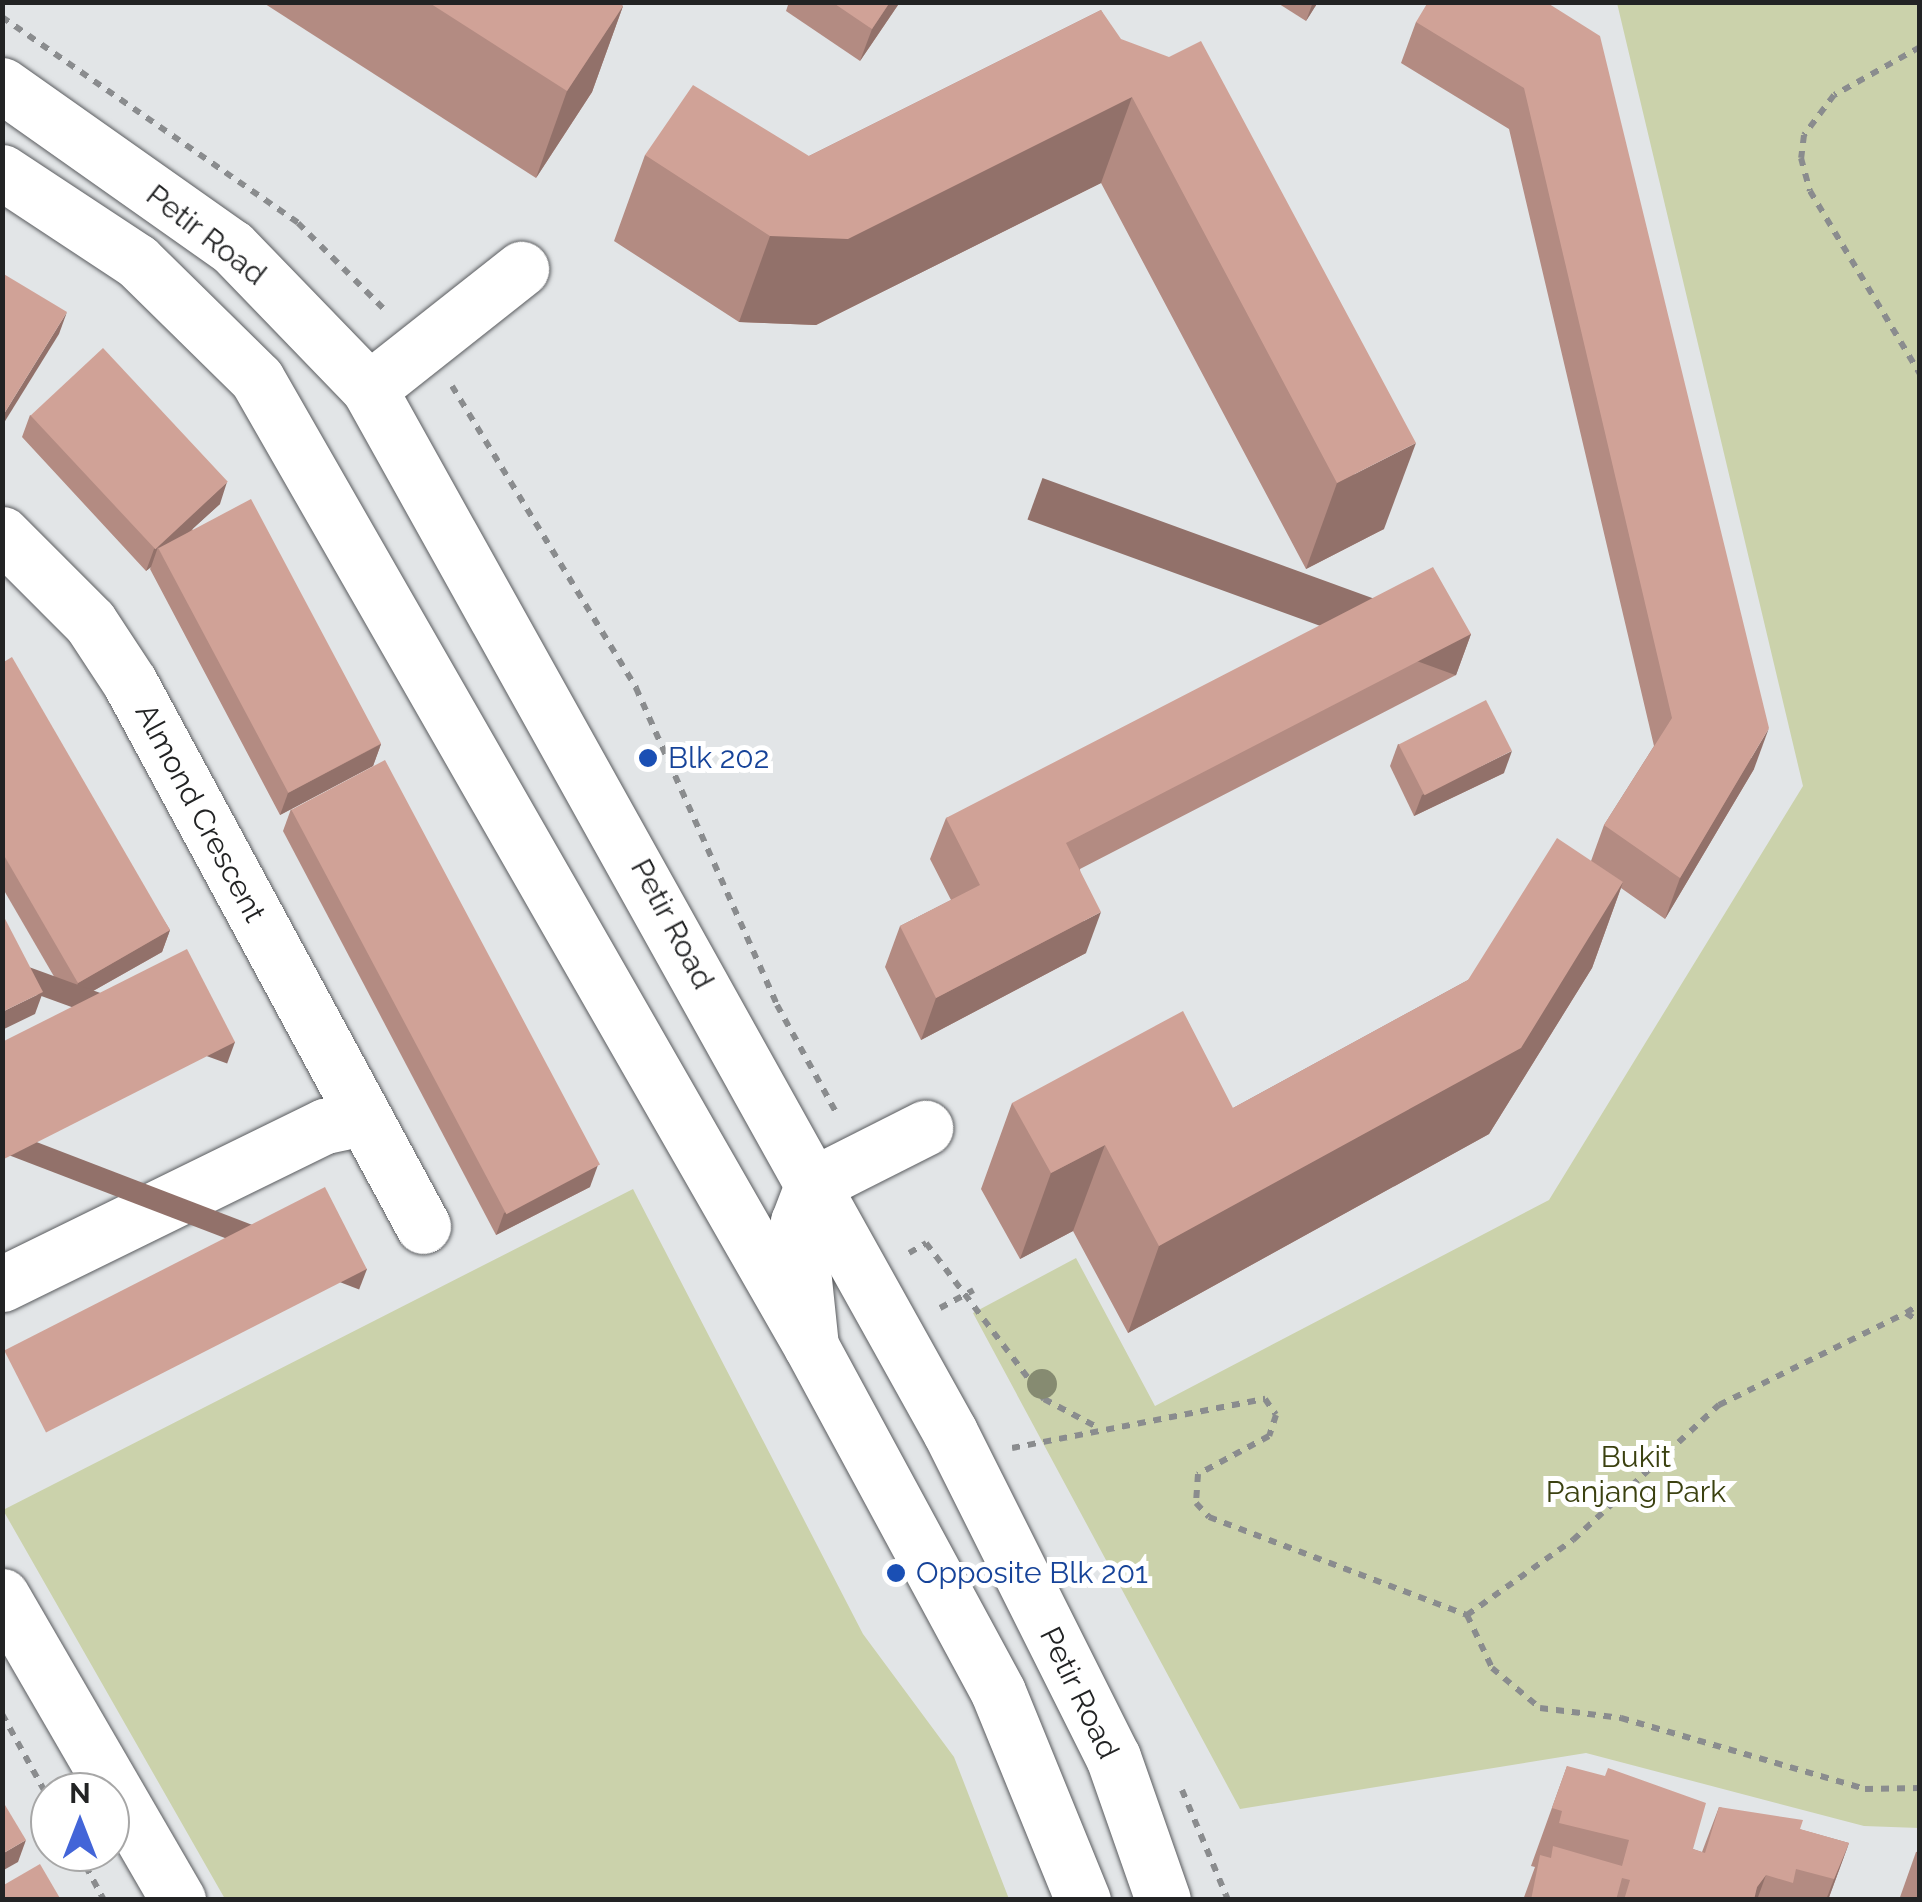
<!DOCTYPE html>
<html>
<head>
<meta charset="utf-8">
<style>
	body { margin:0 }
	#map { position:relative; width:1922px; height:1902px; overflow:hidden; background:#e2e5e7; font-family:Raleway,sans-serif }
	div>[style] { position:absolute }
	.green>* { inset:0; background:#cbd2ab }
	.path>* { height:6px; margin-top:-3px; transform-origin:0; background:repeating-linear-gradient(90deg,#8a8c8e 0 8px,transparent 0 16px) }
	.roads { filter:drop-shadow(0 0 2px #5a5c5f) drop-shadow(0 0 2px #5a5c5f) }
	.minor>* { height:55px; margin:-27.5px; padding:0 27.5px; transform-origin:27.5px; border-radius:27.5px; background:#fff }
	.major>* { height:55px; margin:-27.5px; padding:0 27.5px; transform-origin:27.5px; border-radius:27.5px; background:#fff }
	.trees>* { width:30px; height:30px; margin:-15px; border-radius:50%; background:#868b71 }
	.wall>* { inset:0; background:#b38b82 }
	.shaded-wall>* { inset:0; background:#92716a; transform-origin:0 0 }
	.building>* { inset:0; background:#d0a297; transform-origin:0 0 }
	.dots>* { width:28px; height:28px; translate:-50% -50%; box-sizing:border-box; border:5px solid #fff; border-radius:50% }
	span { translate:-50% -50%; white-space:nowrap; text-align:center; line-height:1.15; -webkit-text-stroke:10px #fff; paint-order:stroke }
	.street-label { font-size:30px; color:#222324 }
	.transit-label { font-size:30px; color:#164399 }
	.left { translate:0 -50%; text-align:left }
	.park-label { font-size:30px; color:#3b4110 }
	.frame { position:absolute; inset:0; border:5px solid #222324; pointer-events:none }
	.north { position:absolute; left:30px; top:1772px; width:100px; height:100px; box-sizing:border-box; background:#fff; border:2px solid #a7a7a7; border-radius:50%; rotate:0deg; font-size:28px; font-weight:700; line-height:40px; text-align:center; color:#222324 }
	.north::after { content:''; display:block; margin:auto; width:35px; height:45px; background:#4365d8; clip-path:polygon(50% 0,100% 100%,50% 72%,0 100%) }
</style>
</head>
<body>
<div id="map">
	<div class="green">
		<div style="clip-path:polygon(1617px 3px,1919px 3px,1919px 1828px,1864px 1826px,1586px 1753px,1240px 1809px,973px 1313px,1076px 1258px,1155px 1406px,1549px 1200px,1803px 786px)"></div>
		<div style="clip-path:polygon(633px 1189px,863px 1634px,954px 1757px,1009px 1899px,225px 1899px,3px 1510px)"></div>
	</div>
	<div class="path">
		<div style="left:2px;top:17px;width:361px;rotate:34.8deg"></div>
		<div style="left:298px;top:223px;width:127px;rotate:45deg"></div>
		<div style="left:1920px;top:47px;width:98px;rotate:150.8deg"></div>
		<div style="left:1834px;top:95px;width:50px;rotate:126.9deg"></div>
		<div style="left:1804px;top:135px;width:23px;rotate:97deg"></div>
		<div style="left:1801px;top:158px;width:34px;rotate:75deg"></div>
		<div style="left:1810px;top:191px;width:214px;rotate:59deg"></div>
		<div style="left:452px;top:386px;width:354px;rotate:58.6deg"></div>
		<div style="left:636px;top:688px;width:347px;rotate:66deg"></div>
		<div style="left:777px;top:1005px;width:127px;rotate:61.2deg"></div>
		<div style="left:909px;top:1253px;width:20px;rotate:-30deg"></div>
		<div style="left:926px;top:1243px;width:196px;rotate:52.9deg"></div>
		<div style="left:1044px;top:1399px;width:58px;rotate:27.9deg"></div>
		<div style="left:940px;top:1308px;width:38px;rotate:-28deg"></div>
		<div style="left:1906px;top:1313px;width:17px;rotate:-33deg"></div>
		<div style="left:1012px;top:1448px;width:258px;rotate:-11deg"></div>
		<div style="left:1265px;top:1399px;width:19px;rotate:55deg"></div>
		<div style="left:1276px;top:1415px;width:22px;rotate:108deg"></div>
		<div style="left:1269px;top:1436px;width:81px;rotate:151.8deg"></div>
		<div style="left:1198px;top:1474px;width:29px;rotate:94deg"></div>
		<div style="left:1196px;top:1503px;width:19px;rotate:47deg"></div>
		<div style="left:1209px;top:1517px;width:276px;rotate:20.8deg"></div>
		<div style="left:1467px;top:1615px;width:59px;rotate:64.7deg"></div>
		<div style="left:1492px;top:1668px;width:62px;rotate:39.8deg"></div>
		<div style="left:1540px;top:1708px;width:82px;rotate:7deg"></div>
		<div style="left:1621px;top:1718px;width:254px;rotate:16.2deg"></div>
		<div style="left:1865px;top:1789px;width:55px;rotate:-1deg"></div>
		<div style="left:1467px;top:1615px;width:130px;rotate:-35.3deg"></div>
		<div style="left:1573px;top:1540px;width:199px;rotate:-42.8deg"></div>
		<div style="left:1719px;top:1405px;width:208px;rotate:-26.2deg"></div>
		<div style="left:1906px;top:1313px;width:17px;rotate:33deg"></div>
		<div style="left:2px;top:1714px;width:99px;rotate:61.1deg"></div>
		<div style="left:1182px;top:1790px;width:119px;rotate:67.3deg"></div>
		<div style="left:78px;top:1852px;width:55px;rotate:61.6deg"></div>
	</div>
	<div class="roads">
		<div class="minor">
			<div style="left:369px;top:389px;width:194px;rotate:-38.3deg"></div>
			<div style="left:2px;top:534px;width:124px;rotate:45deg"></div>
			<div style="left:90px;top:622px;width:73px;rotate:56.7deg"></div>
			<div style="left:130px;top:683px;width:617px;rotate:61.65deg"></div>
			<div style="left:2px;top:1284px;width:360px;rotate:-26.1deg"></div>
			<div style="left:325px;top:1126px;width:38px;rotate:-12deg"></div>
			<div style="left:811px;top:1346px;width:125px;rotate:-96deg"></div>
			<div style="left:798px;top:1222px;width:40px;rotate:-69deg"></div>
			<div style="left:812px;top:1185px;width:127px;rotate:-26.8deg"></div>
			<div style="left:2px;top:1596px;width:351px;rotate:59.9deg"></div>
		</div>
		<div class="major">
			<div style="left:2px;top:85px;width:281px;rotate:35.2deg"></div>
			<div style="left:232px;top:247px;width:197px;rotate:46deg"></div>
			<div style="left:369px;top:389px;width:1194px;rotate:60.88deg"></div>
			<div style="left:950px;top:1432px;width:364px;rotate:63.4deg"></div>
			<div style="left:1113px;top:1757px;width:151px;rotate:70.7deg"></div>
			<div style="left:2px;top:172px;width:162px;rotate:33.4deg"></div>
			<div style="left:137px;top:261px;width:168px;rotate:44.5deg"></div>
			<div style="left:257px;top:379px;width:1114px;rotate:60.19deg"></div>
			<div style="left:811px;top:1346px;width:393px;rotate:61.6deg"></div>
			<div style="left:998px;top:1692px;width:225px;rotate:67.8deg"></div>
		</div>
	</div>
	<div class="trees">
		<div style="left:1042px;top:1384px"></div>
	</div>
	<div class="wall">
		<div style="clip-path:polygon(262px 2px,617px 2px,623px 6px,592px 92px,536px 178px)"></div>
		<div style="clip-path:polygon(789px 2px,900px 2px,860px 61px,786px 11px)"></div>
		<div style="clip-path:polygon(1276px 2px,1318px 2px,1306px 21px)"></div>
		<div style="clip-path:polygon(1546px 2px,1754px 769px,1665px 919px,1621px 888px,1592px 968px,1489px 1134px,1128px 1333px,1073px 1231px,1020px 1259px,981px 1189px,1012px 1103px,1233px 1108px,1468px 980px,1591px 861px,1604px 825px,1654px 746px,1509px 129px,1401px 63px,1416px 22px)"></div>
		<div style="clip-path:polygon(1101px 10px,1384px 529px,1306px 569px,1101px 183px,816px 325px,739px 322px,614px 241px,645px 155px,809px 156px)"></div>
		<div style="clip-path:polygon(30px 415px,220px 504px,192px 529px,381px 744px,373px 766px,280px 815px,150px 569px,151px 567px,146px 571px,22px 437px)"></div>
		<div style="clip-path:polygon(1471px 634px,1456px 675px,1080px 869px,1086px 953px,921px 1040px,885px 967px,900px 926px,951px 900px,930px 859px,946px 818px)"></div>
		<div style="clip-path:polygon(2px 663px,170px 930px,162px 952px,70px 1004px,2px 887px)"></div>
		<div style="clip-path:polygon(1398px 744px,1504px 773px,1414px 816px,1390px 766px)"></div>
		<div style="clip-path:polygon(291px 809px,590px 1187px,496px 1235px,283px 831px)"></div>
		<div style="clip-path:polygon(1567px 1766px,1693px 1849px,1702px 1852px,1719px 1807px,1849px 1843px,1828px 1900px,1523px 1900px,1535px 1867px,1531px 1866px)"></div>
		<div style="clip-path:polygon(1920px 1851px,1920px 1900px,1899px 1900px,1916px 1852px)"></div>
	</div>
	<div class="shaded-wall">
		<div style="clip-path:polygon(890px 2px,900px 2px,860px 61px,872px 29px)"></div>
		<div style="clip-path:polygon(1313px 2px,1318px 2px,1306px 21px)"></div>
		<div style="clip-path:polygon(623px 6px,592px 92px,536px 178px,567px 91px)"></div>
		<div style="clip-path:polygon(1132px 97px,1101px 183px,816px 325px,739px 322px,770px 236px)"></div>
		<div style="clip-path:polygon(67px 312px,59px 334px,2px 426px,2px 417px)"></div>
		<div style="clip-path:polygon(1416px 443px,1384px 529px,1306px 569px,1337px 483px)"></div>
		<div style="clip-path:polygon(227px 482px,220px 504px,163px 556px,158px 547px,151px 567px,146px 571px,154px 549px)"></div>
		<div style="left:1471px;top:634px;width:44px;height:456px;rotate:110deg"></div>
		<div style="clip-path:polygon(1769px 728px,1754px 769px,1665px 919px,1680px 878px)"></div>
		<div style="clip-path:polygon(381px 744px,373px 766px,280px 815px,288px 793px)"></div>
		<div style="clip-path:polygon(1512px 751px,1504px 773px,1414px 816px,1422px 795px)"></div>
		<div style="clip-path:polygon(1623px 882px,1592px 968px,1489px 1134px,1128px 1333px,1159px 1246px)"></div>
		<div style="clip-path:polygon(1101px 912px,1086px 953px,921px 1040px,936px 998px)"></div>
		<div style="clip-path:polygon(170px 930px,162px 952px,70px 1004px,78px 983px)"></div>
		<div style="clip-path:polygon(43px 992px,35px 1014px,2px 1030px,2px 1012px)"></div>
		<div style="left:235px;top:1042px;width:23px;height:261px;rotate:110deg"></div>
		<div style="clip-path:polygon(1105px 1145px,1073px 1231px,1020px 1259px,1051px 1173px)"></div>
		<div style="clip-path:polygon(598px 1165px,590px 1187px,496px 1235px,504px 1213px)"></div>
		<div style="left:367px;top:1269px;width:22px;height:407px;rotate:111deg"></div>
		<div style="clip-path:polygon(26px 1840px,18px 1862px,2px 1871px,2px 1854px)"></div>
		<div style="clip-path:polygon(1849px 1843px,1828px 1900px,1826px 1900px,1834px 1879px)"></div>
		<div style="clip-path:polygon(1766px 1875px,1757px 1900px,1753px 1900px,1757px 1887px)"></div>
	</div>
	<div class="building">
		<div style="clip-path:polygon(428px 2px,617px 2px,623px 6px,567px 91px)"></div>
		<div style="clip-path:polygon(832px 2px,890px 2px,872px 29px)"></div>
		<div style="clip-path:polygon(1428px 2px,1546px 2px,1600px 36px,1769px 728px,1680px 878px,1604px 825px,1672px 718px,1524px 88px,1416px 22px)"></div>
		<div style="clip-path:polygon(1101px 10px,1121px 39px,1169px 57px,1201px 41px,1416px 443px,1337px 483px,1132px 97px,848px 239px,770px 236px,645px 155px,693px 85px,809px 156px)"></div>
		<div style="clip-path:polygon(2px 273px,67px 312px,2px 417px)"></div>
		<div style="left:103px;top:348px;width:183px;height:99px;rotate:47deg"></div>
		<div style="left:251px;top:499px;width:277px;height:105px;rotate:62deg"></div>
		<div style="clip-path:polygon(1433px 567px,1471px 634px,1066px 843px,1101px 912px,936px 998px,900px 926px,980px 885px,946px 818px)"></div>
		<div style="clip-path:polygon(12px 657px,170px 930px,78px 983px,2px 852px,2px 663px)"></div>
		<div style="left:1486px;top:700px;width:57px;height:98px;rotate:63deg"></div>
		<div style="left:385px;top:760px;width:458px;height:106px;rotate:62deg"></div>
		<div style="clip-path:polygon(1557px 838px,1623px 882px,1521px 1048px,1159px 1246px,1105px 1145px,1051px 1173px,1012px 1103px,1183px 1011px,1233px 1108px,1468px 980px)"></div>
		<div style="clip-path:polygon(2px 913px,43px 992px,2px 1012px)"></div>
		<div style="clip-path:polygon(187px 949px,235px 1042px,2px 1160px,2px 1042px)"></div>
		<div style="left:325px;top:1187px;width:92px;height:360px;rotate:63deg"></div>
		<div style="clip-path:polygon(1567px 1766px,1605px 1776px,1608px 1768px,1706px 1803px,1693px 1849px,1705px 1853px,1719px 1807px,1803px 1820px,1800px 1829px,1849px 1843px,1834px 1879px,1796px 1869px,1793px 1883px,1766px 1875px,1757px 1887px,1754px 1900px,1624px 1900px,1630px 1880px,1622px 1878px,1616px 1900px,1531px 1900px,1540px 1855px,1551px 1858px,1553px 1846px,1622px 1866px,1629px 1840px,1559px 1823px,1562px 1811px,1552px 1808px)"></div>
		<div style="clip-path:polygon(2px 1800px,26px 1840px,2px 1854px)"></div>
		<div style="clip-path:polygon(40px 1864px,61px 1900px,2px 1900px,2px 1886px)"></div>
	</div>
	<div class="dots">
		<div style="left:648px;top:758px;background:#1a4fb4"></div>
		<div style="left:896px;top:1573px;background:#1a4fb4"></div>
	</div>
	<div class="street-label">
		<span style="left:206px;top:235px;rotate:38deg">Petir Road</span>
		<span style="left:200px;top:813px;rotate:62deg">Almond Crescent</span>
		<span style="left:672px;top:924px;rotate:62deg">Petir Road</span>
		<span style="left:1079px;top:1693px;rotate:64deg">Petir Road</span>
	</div>
	<div class="transit-label">
		<span class="left" style="left:668px;top:758px">Blk 202</span>
		<span class="left" style="left:916px;top:1573px">Opposite Blk 201</span>
	</div>
	<div class="park-label">
		<span style="left:1636px;top:1474px">Bukit<br>Panjang Park</span>
	</div>
	<div class="frame"></div>
	<div class="north">N</div>
</div>
</body>
</html>
